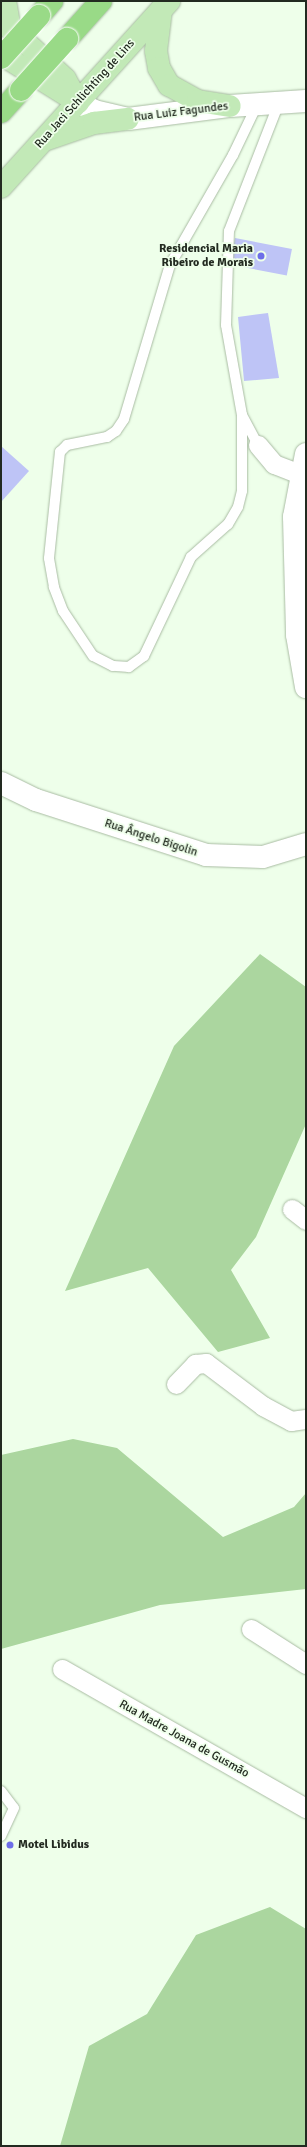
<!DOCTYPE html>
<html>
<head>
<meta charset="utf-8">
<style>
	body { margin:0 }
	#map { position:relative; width:307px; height:2147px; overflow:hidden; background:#eeffea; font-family:Signika,sans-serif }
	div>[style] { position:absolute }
	.forest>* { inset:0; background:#abd69f }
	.building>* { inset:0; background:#bec4f6; transform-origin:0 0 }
	.roads { filter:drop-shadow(0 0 1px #a9bca3) drop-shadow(0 0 1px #a9bca3) }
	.lane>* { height:10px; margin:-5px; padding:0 5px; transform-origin:5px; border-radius:5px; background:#fff }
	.street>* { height:19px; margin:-9.5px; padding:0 9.5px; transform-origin:9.5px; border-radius:9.5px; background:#fff }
	.secondary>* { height:22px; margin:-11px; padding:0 11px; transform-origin:11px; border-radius:11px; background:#fff }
	.primary>* { height:22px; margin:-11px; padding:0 11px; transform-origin:11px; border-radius:11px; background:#c2e9b7 }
	.highway>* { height:22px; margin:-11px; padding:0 11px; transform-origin:11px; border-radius:11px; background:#99da87 }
	.bridges { filter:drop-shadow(0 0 1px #fff) drop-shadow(0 0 1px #fff) }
	.highway-bridge>* { height:22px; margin:-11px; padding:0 11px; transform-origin:11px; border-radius:11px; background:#99da87 }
	.dots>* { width:11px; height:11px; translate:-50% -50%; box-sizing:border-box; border:2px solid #eeffea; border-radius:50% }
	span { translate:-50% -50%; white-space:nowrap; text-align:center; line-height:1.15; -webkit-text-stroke:3.5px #eeffea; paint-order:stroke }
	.street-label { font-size:12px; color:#222a20 }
	.poi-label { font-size:12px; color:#222a20; font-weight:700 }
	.right { translate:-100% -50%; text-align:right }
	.left { translate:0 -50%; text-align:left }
	.frame { position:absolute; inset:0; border:2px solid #222a20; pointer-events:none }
</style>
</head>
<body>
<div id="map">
	<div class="forest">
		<div style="clip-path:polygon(260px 954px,306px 987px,306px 1124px,256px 1237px,231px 1270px,270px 1338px,218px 1352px,148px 1268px,65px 1291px,174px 1046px)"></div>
		<div style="clip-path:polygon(73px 1439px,117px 1448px,223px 1537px,294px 1507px,306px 1493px,306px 1589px,160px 1605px,1px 1649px,1px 1455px)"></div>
		<div style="clip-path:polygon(270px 1907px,306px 1929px,306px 2146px,60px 2146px,89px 2046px,147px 2014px,196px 1935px)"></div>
	</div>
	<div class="building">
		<div style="left:235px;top:238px;width:58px;height:27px;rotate:11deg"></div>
		<div style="clip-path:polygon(268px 313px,279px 378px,244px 381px,238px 317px)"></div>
		<div style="clip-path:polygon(1px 446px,29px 471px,1px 502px)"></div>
	</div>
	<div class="roads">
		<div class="lane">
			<div style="left:242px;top:415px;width:76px;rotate:90deg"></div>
			<div style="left:242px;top:491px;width:16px;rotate:104deg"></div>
			<div style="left:238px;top:507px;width:20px;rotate:120deg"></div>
			<div style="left:228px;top:524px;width:50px;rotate:138.3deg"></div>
			<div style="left:191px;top:557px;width:110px;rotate:115.4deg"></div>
			<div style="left:144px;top:656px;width:19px;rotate:144deg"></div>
			<div style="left:129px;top:667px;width:16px;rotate:-176deg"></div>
			<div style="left:113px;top:666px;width:22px;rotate:-153deg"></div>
			<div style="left:93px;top:656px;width:54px;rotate:-123.7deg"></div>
			<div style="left:63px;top:611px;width:26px;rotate:-111deg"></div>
			<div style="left:54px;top:587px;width:29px;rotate:-100deg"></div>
			<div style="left:49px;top:558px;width:107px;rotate:-84.1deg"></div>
			<div style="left:60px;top:452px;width:10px;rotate:-45deg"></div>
			<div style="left:67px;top:445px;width:41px;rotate:-11.3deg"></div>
			<div style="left:107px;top:437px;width:11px;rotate:-34deg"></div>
			<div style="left:116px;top:431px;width:14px;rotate:-56deg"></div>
			<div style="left:124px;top:419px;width:161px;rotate:-73.4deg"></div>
			<div style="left:170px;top:265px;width:127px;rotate:-60.2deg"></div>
			<div style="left:233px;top:155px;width:55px;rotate:-64.4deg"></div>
			<div style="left:258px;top:445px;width:34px;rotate:-118deg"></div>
			<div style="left:242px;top:415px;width:91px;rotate:-100.1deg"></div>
			<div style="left:226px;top:325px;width:94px;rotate:-88.2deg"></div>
			<div style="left:229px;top:231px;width:137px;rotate:-68.7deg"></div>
			<div style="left:1px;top:1791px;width:21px;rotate:53deg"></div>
			<div style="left:14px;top:1808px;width:31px;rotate:115deg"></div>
		</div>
		<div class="street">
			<div style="left:258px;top:445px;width:25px;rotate:50deg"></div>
			<div style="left:274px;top:464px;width:28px;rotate:21deg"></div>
			<div style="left:292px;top:1209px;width:18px;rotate:38deg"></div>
			<div style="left:176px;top:1384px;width:28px;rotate:-46deg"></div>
			<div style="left:195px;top:1364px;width:11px;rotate:-5deg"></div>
			<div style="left:206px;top:1363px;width:71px;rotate:37deg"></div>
			<div style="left:263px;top:1406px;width:32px;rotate:28deg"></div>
			<div style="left:291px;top:1421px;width:15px;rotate:-8deg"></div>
			<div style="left:251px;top:1629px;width:65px;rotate:32.5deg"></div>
			<div style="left:62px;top:1669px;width:281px;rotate:29.7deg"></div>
		</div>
		<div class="secondary">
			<div style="left:78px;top:102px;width:18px;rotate:29deg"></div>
			<div style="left:94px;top:111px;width:35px;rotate:13deg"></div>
			<div style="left:128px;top:119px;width:103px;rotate:-7.3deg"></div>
			<div style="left:230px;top:106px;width:76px;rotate:-3.8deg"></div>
			<div style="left:306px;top:454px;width:64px;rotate:100.8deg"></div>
			<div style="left:294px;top:517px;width:118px;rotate:88.5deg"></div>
			<div style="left:297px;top:635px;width:53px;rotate:80.2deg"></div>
			<div style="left:1px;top:783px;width:39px;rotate:26deg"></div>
			<div style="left:36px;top:800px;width:179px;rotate:17.9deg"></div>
			<div style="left:206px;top:855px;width:57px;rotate:2deg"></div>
			<div style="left:263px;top:857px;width:45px;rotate:-16.8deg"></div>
		</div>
		<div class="primary">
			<div style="left:5px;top:1px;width:27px;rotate:80deg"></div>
			<div style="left:10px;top:28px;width:75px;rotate:42.8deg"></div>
			<div style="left:65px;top:79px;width:26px;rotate:61deg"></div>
			<div style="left:161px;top:10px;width:41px;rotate:97deg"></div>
			<div style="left:156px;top:51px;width:17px;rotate:80deg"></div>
			<div style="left:159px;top:68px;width:20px;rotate:60deg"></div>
			<div style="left:169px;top:85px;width:33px;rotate:29deg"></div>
			<div style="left:198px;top:101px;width:32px;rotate:9deg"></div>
			<div style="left:1px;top:54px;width:91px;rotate:31.9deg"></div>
			<div style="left:47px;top:139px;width:50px;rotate:-18.8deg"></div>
			<div style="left:94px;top:123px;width:34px;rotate:-7deg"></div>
			<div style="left:1px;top:187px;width:251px;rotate:-47.9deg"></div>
		</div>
		<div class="highway">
			<div style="left:39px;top:16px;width:20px;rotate:-49deg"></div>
			<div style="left:67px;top:39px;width:51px;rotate:-48.2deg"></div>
			<div style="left:1px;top:112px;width:30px;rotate:-48deg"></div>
		</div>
	</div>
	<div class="bridges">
		<div class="highway-bridge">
			<div style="left:1px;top:58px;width:57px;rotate:-47.9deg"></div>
			<div style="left:21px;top:90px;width:69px;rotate:-48deg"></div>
		</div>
	</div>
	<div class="dots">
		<div style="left:261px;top:256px;background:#6d6ee8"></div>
		<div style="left:10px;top:1845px;background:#6d6ee8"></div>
	</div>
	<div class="street-label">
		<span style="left:85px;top:94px;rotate:-48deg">Rua Jaci Schlichting de Lins</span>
		<span style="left:181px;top:112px;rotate:-7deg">Rua Luiz Fagundes</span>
		<span style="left:151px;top:838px;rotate:18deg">Rua Ângelo Bigolin</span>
		<span style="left:184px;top:1739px;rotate:29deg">Rua Madre Joana de Gusmão</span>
	</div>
	<div class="poi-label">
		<span class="right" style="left:253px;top:256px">Residencial Maria<br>Ribeiro de Morais</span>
		<span class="left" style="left:18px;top:1845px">Motel Libidus</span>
	</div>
	<div class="frame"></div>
</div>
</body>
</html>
